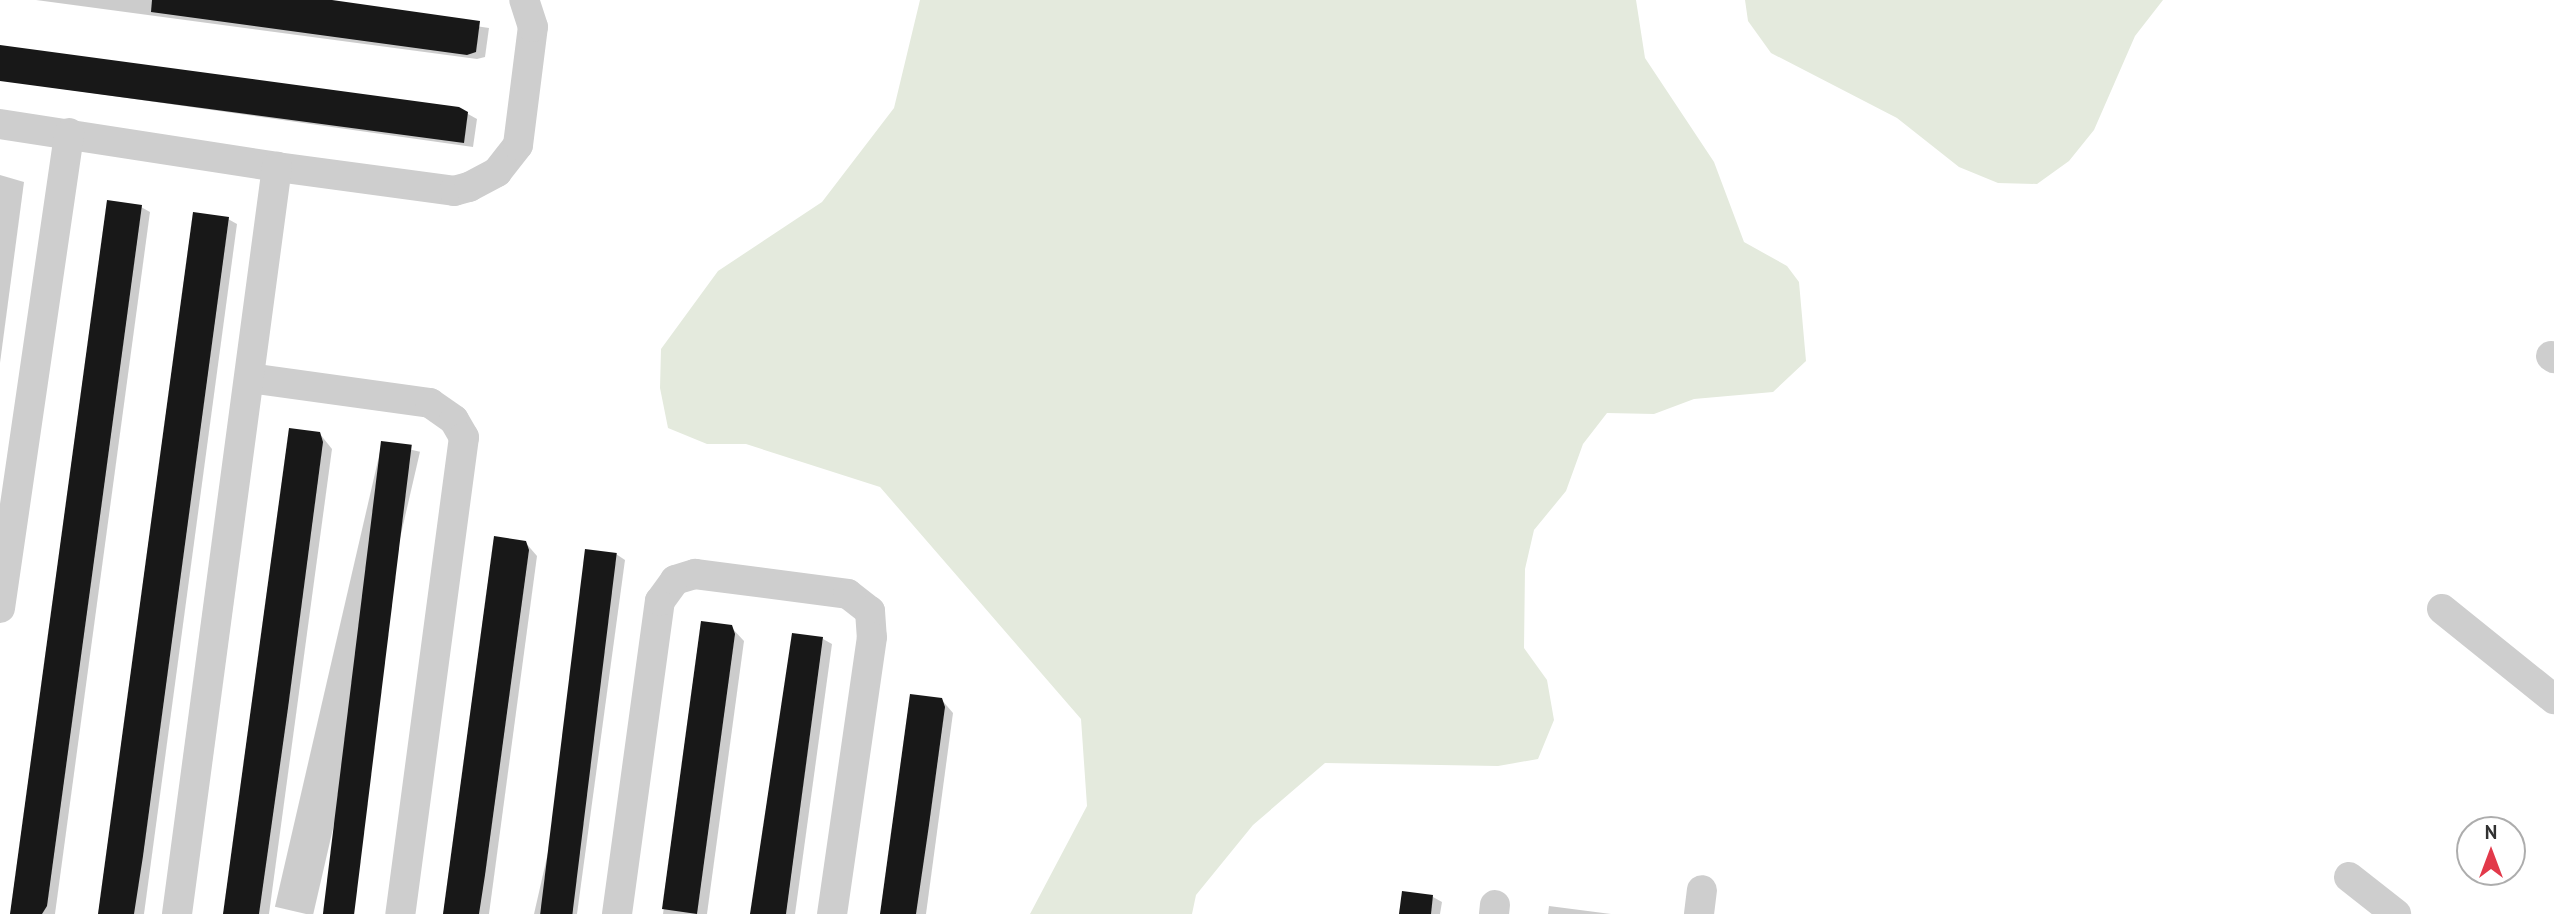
<!DOCTYPE html>
<html>
<head>
<meta charset="utf-8">
<style>
	body { margin:0 }
	#map { position:relative; width:2554px; height:914px; overflow:hidden; background:#fff; font-family:"PT Sans",sans-serif }
	div>[style] { position:absolute }
	.green>* { inset:0; background:#e4eadd }
	.shadow>* { inset:0; background:#0003; transform-origin:0 0 }
	.building>* { inset:0; background:#181818; transform-origin:0 0 }
	.street>* { height:30px; margin:-15px; padding:0 15px; transform-origin:15px; border-radius:15px; background:#cecece }
	span { translate:-50% -50%; white-space:nowrap; text-align:center; line-height:1.15; -webkit-text-stroke:7px #fff; paint-order:stroke }
	.north { position:absolute; left:2456px; top:816px; width:70px; height:70px; box-sizing:border-box; background:#fff; border:2px solid #adadad; border-radius:50%; rotate:0deg; font-size:19px; font-weight:700; line-height:28px; text-align:center; color:#313131 }
	.north::after { content:''; display:block; margin:auto; width:24px; height:32px; background:#e2394a; clip-path:polygon(50% 0,100% 100%,50% 72%,0 100%) }
</style>
</head>
<body>
<div id="map">
	<div class="green">
		<div style="clip-path:polygon(920px 0,1636px 0,1645px 58px,1714px 162px,1744px 242px,1787px 266px,1799px 282px,1806px 361px,1773px 392px,1694px 399px,1654px 414px,1607px 413px,1583px 444px,1566px 491px,1534px 530px,1525px 569px,1524px 648px,1547px 680px,1554px 720px,1538px 759px,1498px 766px,1325px 763px,1253px 825px,1196px 895px,1192px 914px,1030px 914px,1087px 806px,1081px 719px,880px 487px,746px 444px,707px 444px,668px 428px,660px 388px,661px 349px,718px 271px,822px 202px,894px 108px)"></div>
		<div style="clip-path:polygon(1745px 0,2163px 0,2135px 36px,2094px 130px,2069px 161px,2037px 184px,1998px 183px,1959px 167px,1897px 118px,1771px 53px,1748px 21px)"></div>
	</div>
	<div class="shadow">
		<div style="clip-path:polygon(36px 0,301px 0,489px 28px,485px 57px,477px 59px)"></div>
		<div style="clip-path:polygon(0 48px,468px 114px,477px 119px,473px 147px,0 80px)"></div>
		<div style="clip-path:polygon(0 175px,24px 182px,0 363px)"></div>
		<div style="clip-path:polygon(141px 207px,150px 212px,55px 914px,11px 914px)"></div>
		<div style="clip-path:polygon(228px 219px,237px 224px,144px 914px,100px 914px)"></div>
		<div style="clip-path:polygon(320px 434px,332px 449px,269px 914px,225px 914px)"></div>
		<div style="left:382px;top:443px;width:39px;height:476px;rotate:13deg"></div>
		<div style="clip-path:polygon(525px 542px,537px 556px,489px 914px,445px 914px)"></div>
		<div style="clip-path:polygon(616px 554px,625px 560px,577px 914px,534px 914px)"></div>
		<div style="clip-path:polygon(702px 623px,731px 627px,744px 641px,707px 914px,663px 914px)"></div>
		<div style="clip-path:polygon(823px 639px,832px 644px,795px 914px,752px 914px)"></div>
		<div style="clip-path:polygon(941px 699px,953px 713px,926px 914px,882px 914px)"></div>
		<div style="clip-path:polygon(1433px 897px,1442px 902px,1440px 914px,1403px 914px)"></div>
		<div style="clip-path:polygon(1549px 906px,1611px 914px,1548px 914px)"></div>
	</div>
	<div class="building">
		<div style="clip-path:polygon(152px 0,332px 0,480px 21px,476px 52px,467px 55px,151px 12px)"></div>
		<div style="clip-path:polygon(0 45px,459px 107px,468px 112px,464px 143px,0 81px)"></div>
		<div style="clip-path:polygon(107px 200px,142px 205px,93px 568px,47px 906px,42px 914px,10px 914px)"></div>
		<div style="clip-path:polygon(193px 212px,229px 217px,143px 856px,134px 914px,98px 914px)"></div>
		<div style="clip-path:polygon(289px 428px,320px 432px,323px 442px,288px 708px,259px 914px,223px 914px)"></div>
		<div style="left:381px;top:441px;width:31px;height:477px;rotate:7deg"></div>
		<div style="clip-path:polygon(494px 536px,526px 541px,529px 550px,485px 875px,479px 914px,443px 914px)"></div>
		<div style="left:585px;top:549px;width:32px;height:369px;rotate:7deg"></div>
		<div style="clip-path:polygon(701px 621px,732px 625px,735px 634px,697px 914px,662px 909px)"></div>
		<div style="clip-path:polygon(792px 633px,823px 637px,786px 914px,750px 914px)"></div>
		<div style="clip-path:polygon(910px 694px,942px 698px,945px 707px,929px 825px,916px 914px,880px 914px)"></div>
		<div style="clip-path:polygon(1402px 891px,1433px 895px,1431px 914px,1399px 914px)"></div>
	</div>
	<div class="street">
		<div style="left:0;top:124px;width:280px;rotate:8.8deg"></div>
		<div style="left:277px;top:167px;width:179px;rotate:7.7deg"></div>
		<div style="left:454px;top:191px;width:16px;rotate:-15deg"></div>
		<div style="left:469px;top:187px;width:32px;rotate:-28deg"></div>
		<div style="left:497px;top:172px;width:34px;rotate:-52deg"></div>
		<div style="left:518px;top:145px;width:119px;rotate:-82.8deg"></div>
		<div style="left:533px;top:27px;width:28px;rotate:-108deg"></div>
		<div style="left:2551px;top:356px;width:4px;rotate:34deg"></div>
		<div style="left:250px;top:378px;width:182px;rotate:7.9deg"></div>
		<div style="left:430px;top:403px;width:29px;rotate:35deg"></div>
		<div style="left:454px;top:420px;width:20px;rotate:60deg"></div>
		<div style="left:464px;top:437px;width:481px;rotate:97.6deg"></div>
		<div style="left:0;top:608px;width:480px;rotate:-81.7deg"></div>
		<div style="left:2442px;top:609px;width:144px;rotate:38.8deg"></div>
		<div style="left:2349px;top:877px;width:60px;rotate:38.2deg"></div>
		<div style="left:177px;top:914px;width:754px;rotate:-82.38deg"></div>
		<div style="left:617px;top:914px;width:316px;rotate:-82.2deg"></div>
		<div style="left:660px;top:601px;width:26px;rotate:-54deg"></div>
		<div style="left:675px;top:580px;width:21px;rotate:-17deg"></div>
		<div style="left:695px;top:574px;width:154px;rotate:7.4deg"></div>
		<div style="left:848px;top:594px;width:28px;rotate:38deg"></div>
		<div style="left:870px;top:611px;width:26px;rotate:86deg"></div>
		<div style="left:872px;top:637px;width:280px;rotate:98.2deg"></div>
		<div style="left:1494px;top:914px;width:9px;rotate:-84deg"></div>
		<div style="left:1699px;top:914px;width:24px;rotate:-83deg"></div>
	</div>
	<div class="north">N</div>
</div>
</body>
</html>
